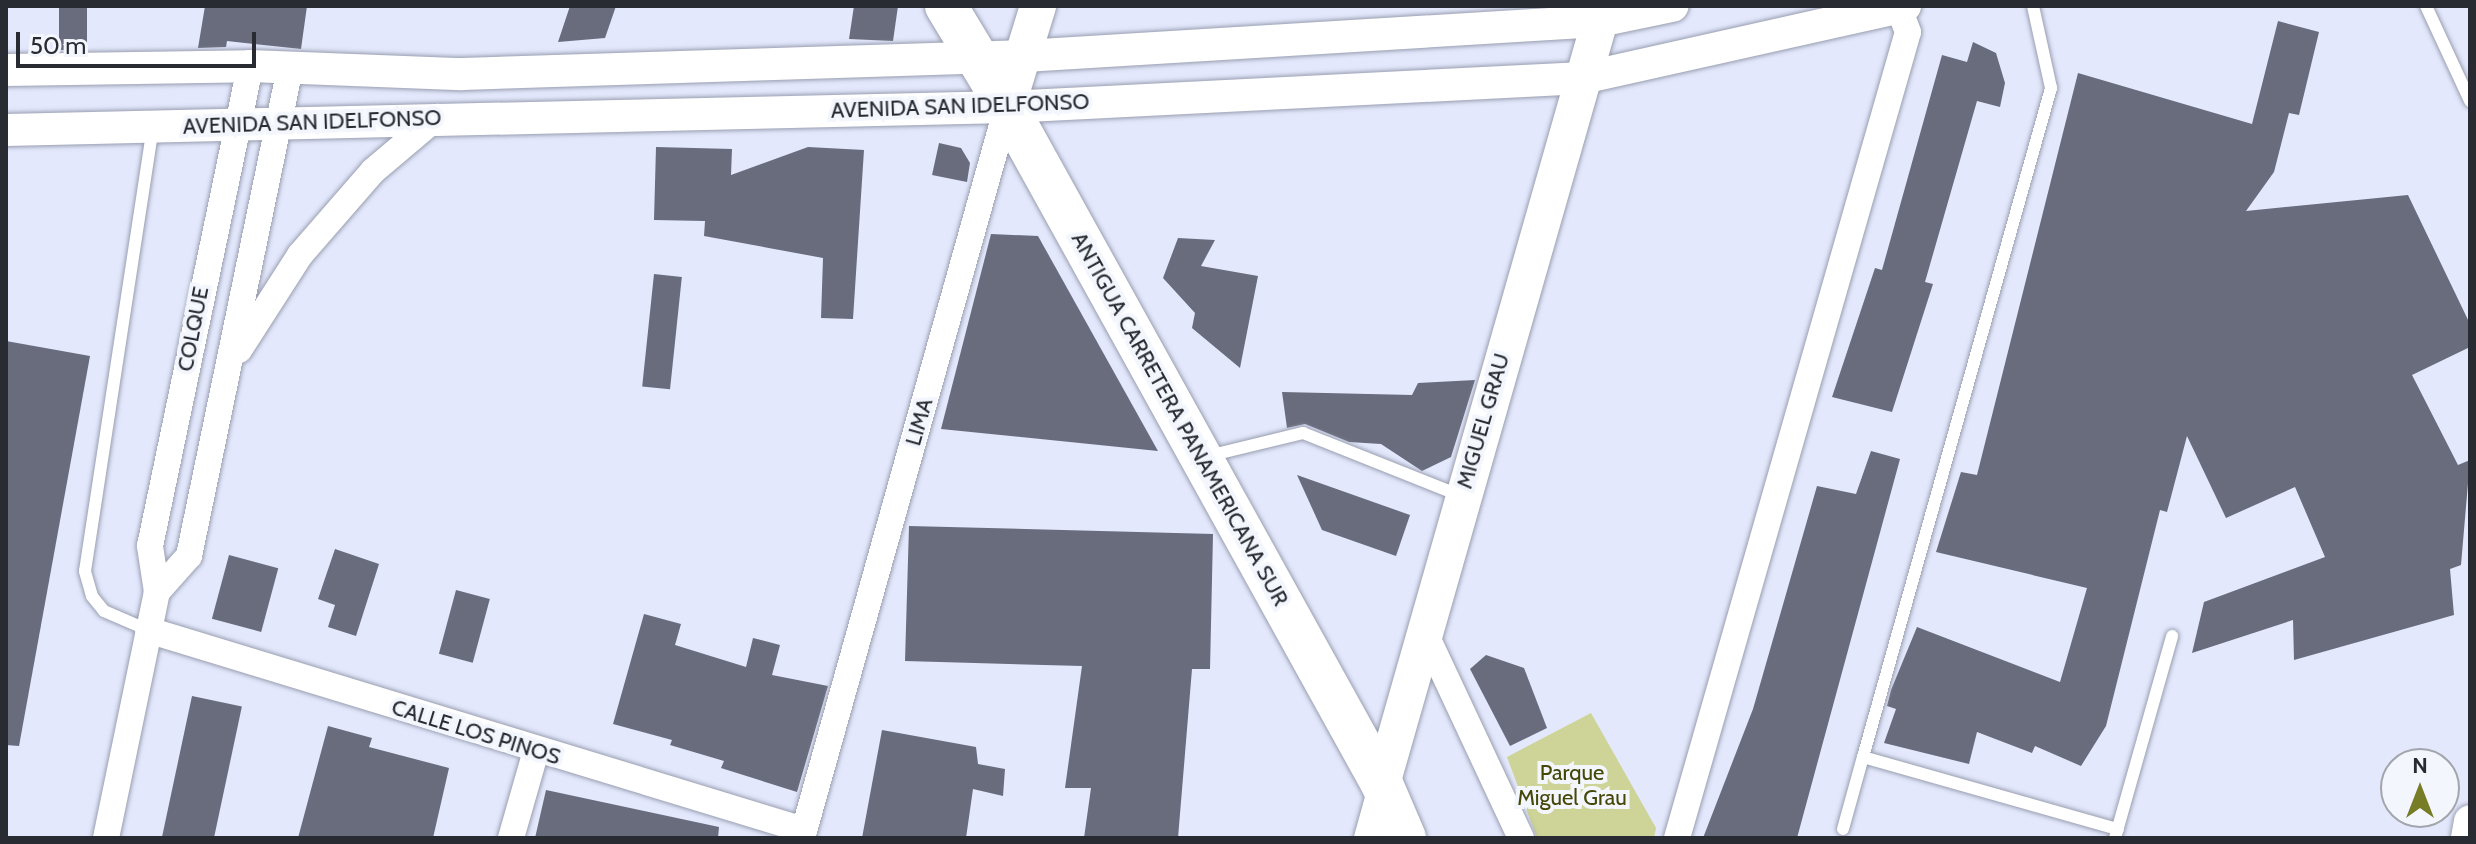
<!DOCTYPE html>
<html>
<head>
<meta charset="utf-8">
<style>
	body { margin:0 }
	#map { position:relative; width:2476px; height:844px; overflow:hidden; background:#e3e8fc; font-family:Cabin,sans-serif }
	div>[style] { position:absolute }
	.green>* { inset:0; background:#ced497 }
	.building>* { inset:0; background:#686c7d; transform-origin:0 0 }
	.roads { filter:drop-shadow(0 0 2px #999eb0) drop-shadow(0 0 2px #999eb0) }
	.service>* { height:12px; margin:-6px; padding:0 6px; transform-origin:6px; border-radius:6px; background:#fff }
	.minor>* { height:26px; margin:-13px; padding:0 13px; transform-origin:13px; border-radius:13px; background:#fff }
	.tertiary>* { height:32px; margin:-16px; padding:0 16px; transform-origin:16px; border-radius:16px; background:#fff }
	.secondary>* { height:36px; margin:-18px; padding:0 18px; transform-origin:18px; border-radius:18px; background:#fff }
	.trunk>* { height:42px; margin:-21px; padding:0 21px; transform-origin:21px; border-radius:21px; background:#fff }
	span { translate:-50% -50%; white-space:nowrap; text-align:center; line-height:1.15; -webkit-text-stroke:8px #f4f6fe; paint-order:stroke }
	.street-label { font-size:22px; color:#292b32 }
	.park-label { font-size:22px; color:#444706 }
	.frame { position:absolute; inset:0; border:8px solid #292b32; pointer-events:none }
	.north { position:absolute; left:2380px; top:748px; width:80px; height:80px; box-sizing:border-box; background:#f4f6fe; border:2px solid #a3a5ac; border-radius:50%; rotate:0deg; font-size:22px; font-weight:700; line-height:32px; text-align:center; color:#292b32 }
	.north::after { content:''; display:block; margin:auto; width:28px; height:36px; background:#777c26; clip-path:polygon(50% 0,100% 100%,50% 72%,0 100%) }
	.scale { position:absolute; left:16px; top:32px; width:240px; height:36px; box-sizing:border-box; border:4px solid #292b32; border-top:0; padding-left:10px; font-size:24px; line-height:28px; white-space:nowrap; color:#292b32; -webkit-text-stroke:6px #f4f6fe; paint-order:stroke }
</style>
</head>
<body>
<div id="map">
	<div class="green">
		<div style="clip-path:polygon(1591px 713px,1656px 828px,1654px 838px,1537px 838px,1507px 757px)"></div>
	</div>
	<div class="building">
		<div style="left:59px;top:6px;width:28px;height:44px"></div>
		<div style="clip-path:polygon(205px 6px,307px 6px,301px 49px,227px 41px,226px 47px,198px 48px)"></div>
		<div style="clip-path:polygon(570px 6px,616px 6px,605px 38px,558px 42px)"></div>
		<div style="clip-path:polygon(854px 6px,898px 6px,893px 41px,849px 39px)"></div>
		<div style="clip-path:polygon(2278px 21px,2319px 32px,2299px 115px,2289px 113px,2274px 172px,2246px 211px,2408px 195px,2470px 324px,2470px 347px,2412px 375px,2458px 465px,2470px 460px,2461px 565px,2450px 569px,2454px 615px,2294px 660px,2293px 620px,2192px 653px,2204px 602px,2325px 557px,2295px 487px,2226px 518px,2187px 436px,2167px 512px,2160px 510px,2106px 726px,2081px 766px,2035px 746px,2032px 753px,1977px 732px,1969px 764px,1884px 743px,1896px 709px,1887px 706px,1891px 690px,1917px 627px,2060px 682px,2087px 588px,1936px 552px,1961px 472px,1977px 475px,2078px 73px,2252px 124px)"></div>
		<div style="clip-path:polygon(1973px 42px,1996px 53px,2005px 83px,2000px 107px,1977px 101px,1925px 282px,1933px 284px,1892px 412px,1832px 397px,1875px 268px,1882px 270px,1942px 55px,1967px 62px)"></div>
		<div style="clip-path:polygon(939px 143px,961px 148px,970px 163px,967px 182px,932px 175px)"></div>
		<div style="clip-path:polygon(656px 147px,732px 149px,731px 175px,808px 147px,864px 150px,853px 319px,821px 318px,823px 258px,704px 236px,705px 221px,654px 220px)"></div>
		<div style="clip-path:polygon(991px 234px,1038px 236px,1158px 451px,941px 429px)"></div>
		<div style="clip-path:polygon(1178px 238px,1215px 240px,1201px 266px,1258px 276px,1240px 368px,1192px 328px,1195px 313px,1163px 278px)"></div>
		<div style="left:654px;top:274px;width:28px;height:113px;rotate:6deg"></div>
		<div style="clip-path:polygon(6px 341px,90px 356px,19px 746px,6px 745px)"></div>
		<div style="clip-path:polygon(1475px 380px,1451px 457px,1422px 471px,1381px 444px,1349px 442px,1305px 424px,1287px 428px,1282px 392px,1412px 395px,1418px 383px)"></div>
		<div style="clip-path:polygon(1871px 451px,1900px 459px,1797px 838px,1703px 838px,1753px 709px,1817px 486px,1856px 494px)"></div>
		<div style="clip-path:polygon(1297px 475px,1410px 515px,1396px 556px,1322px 530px)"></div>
		<div style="clip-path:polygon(909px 526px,1213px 534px,1210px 669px,1192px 669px,1178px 838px,1084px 838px,1091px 788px,1065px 788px,1082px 666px,905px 661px)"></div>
		<div style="clip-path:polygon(335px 549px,379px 564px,356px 636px,328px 627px,335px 605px,318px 599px)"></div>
		<div style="left:229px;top:555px;width:51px;height:66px;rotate:15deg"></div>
		<div style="left:456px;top:590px;width:35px;height:66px;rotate:15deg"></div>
		<div style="clip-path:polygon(644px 614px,681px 624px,675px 645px,746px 667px,753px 638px,780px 645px,772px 675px,828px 686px,797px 792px,721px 768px,724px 761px,670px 745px,672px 740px,613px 724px)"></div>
		<div style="clip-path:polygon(1486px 655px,1524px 668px,1547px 728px,1510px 746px,1470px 669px)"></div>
		<div style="left:192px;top:696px;width:51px;height:146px;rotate:12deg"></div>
		<div style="clip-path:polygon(328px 726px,372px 738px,369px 747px,449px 768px,433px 838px,298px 838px)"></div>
		<div style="clip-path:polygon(882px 730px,976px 747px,978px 764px,1005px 769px,1003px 796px,973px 789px,966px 838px,862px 838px)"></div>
		<div style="clip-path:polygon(546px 790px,719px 827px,718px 838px,535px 838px)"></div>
	</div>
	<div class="roads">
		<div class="service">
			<div style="left:2426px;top:6px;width:105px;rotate:65.1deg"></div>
			<div style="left:1208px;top:456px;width:98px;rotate:-13.6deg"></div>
			<div style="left:1303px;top:433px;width:170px;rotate:21.7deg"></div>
			<div style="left:148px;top:630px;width:48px;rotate:-156.6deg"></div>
			<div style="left:104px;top:611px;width:19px;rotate:-129deg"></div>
			<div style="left:92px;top:596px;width:26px;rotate:-106deg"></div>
			<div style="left:85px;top:571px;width:449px;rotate:-81.3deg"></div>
			<div style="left:1863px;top:757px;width:695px;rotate:-74.3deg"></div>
			<div style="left:2051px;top:88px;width:84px;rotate:-102.4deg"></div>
			<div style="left:1843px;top:829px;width:75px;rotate:-74.5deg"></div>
			<div style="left:1863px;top:757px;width:265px;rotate:15.8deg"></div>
			<div style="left:2115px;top:838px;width:210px;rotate:-74.2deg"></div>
		</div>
		<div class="minor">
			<div style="left:239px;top:350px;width:113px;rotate:-57.3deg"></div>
			<div style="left:300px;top:255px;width:111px;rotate:-49deg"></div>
			<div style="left:373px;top:171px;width:84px;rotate:-40.2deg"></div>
			<div style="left:157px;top:592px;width:48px;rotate:-48.4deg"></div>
			<div style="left:189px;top:556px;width:498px;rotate:-78.3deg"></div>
			<div style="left:148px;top:630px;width:686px;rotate:16.96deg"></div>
			<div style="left:1425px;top:633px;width:226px;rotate:64.9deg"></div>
			<div style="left:106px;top:838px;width:251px;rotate:-78.3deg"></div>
			<div style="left:157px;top:592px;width:47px;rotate:-98.7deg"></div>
			<div style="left:150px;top:546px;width:490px;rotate:-78.2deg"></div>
			<div style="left:511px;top:838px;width:91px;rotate:-74deg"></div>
			<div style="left:802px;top:838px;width:759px;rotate:-74.33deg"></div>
			<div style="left:1367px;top:838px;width:56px;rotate:-74.5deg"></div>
			<div style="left:1677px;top:838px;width:838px;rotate:-74.01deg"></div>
			<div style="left:1908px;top:32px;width:28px;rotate:-111deg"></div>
		</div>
		<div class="tertiary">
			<div style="left:6px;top:70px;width:244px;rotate:-0.9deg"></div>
			<div style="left:250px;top:66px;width:212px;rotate:2.2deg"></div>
			<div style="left:462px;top:74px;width:562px;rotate:-1.83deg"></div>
			<div style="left:1024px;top:56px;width:576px;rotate:-3.48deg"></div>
			<div style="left:1599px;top:21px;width:75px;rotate:-11.6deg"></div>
			<div style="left:6px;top:130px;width:1001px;rotate:-1.32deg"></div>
			<div style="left:1007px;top:107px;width:577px;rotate:-2.88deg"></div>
			<div style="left:1583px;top:78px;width:330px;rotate:-12.6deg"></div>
			<div style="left:2467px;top:838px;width:17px;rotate:-80deg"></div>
		</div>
		<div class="secondary">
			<div style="left:1007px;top:107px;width:106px;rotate:-72.9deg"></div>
			<div style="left:1382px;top:784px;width:809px;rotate:-74.07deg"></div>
		</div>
		<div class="trunk">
			<div style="left:946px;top:6px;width:118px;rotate:58.9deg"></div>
			<div style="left:1007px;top:107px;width:774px;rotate:61.02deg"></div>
			<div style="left:1382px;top:784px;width:59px;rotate:66.9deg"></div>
		</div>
	</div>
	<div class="street-label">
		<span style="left:960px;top:106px;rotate:-2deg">AVENIDA SAN IDELFONSO</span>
		<span style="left:312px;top:122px;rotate:-2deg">AVENIDA SAN IDELFONSO</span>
		<span style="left:193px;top:329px;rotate:-79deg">COLQUE</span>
		<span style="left:1180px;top:419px;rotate:61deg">ANTIGUA CARRETERA PANAMERICANA SUR</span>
		<span style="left:1483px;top:421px;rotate:-74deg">MIGUEL GRAU</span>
		<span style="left:919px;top:422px;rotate:-74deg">LIMA</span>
		<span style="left:476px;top:732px;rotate:17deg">CALLE LOS PINOS</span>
	</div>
	<div class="park-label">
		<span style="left:1572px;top:785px">Parque<br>Miguel Grau</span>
	</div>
	<div class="frame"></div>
	<div class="north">N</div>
	<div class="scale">50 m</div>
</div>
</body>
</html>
